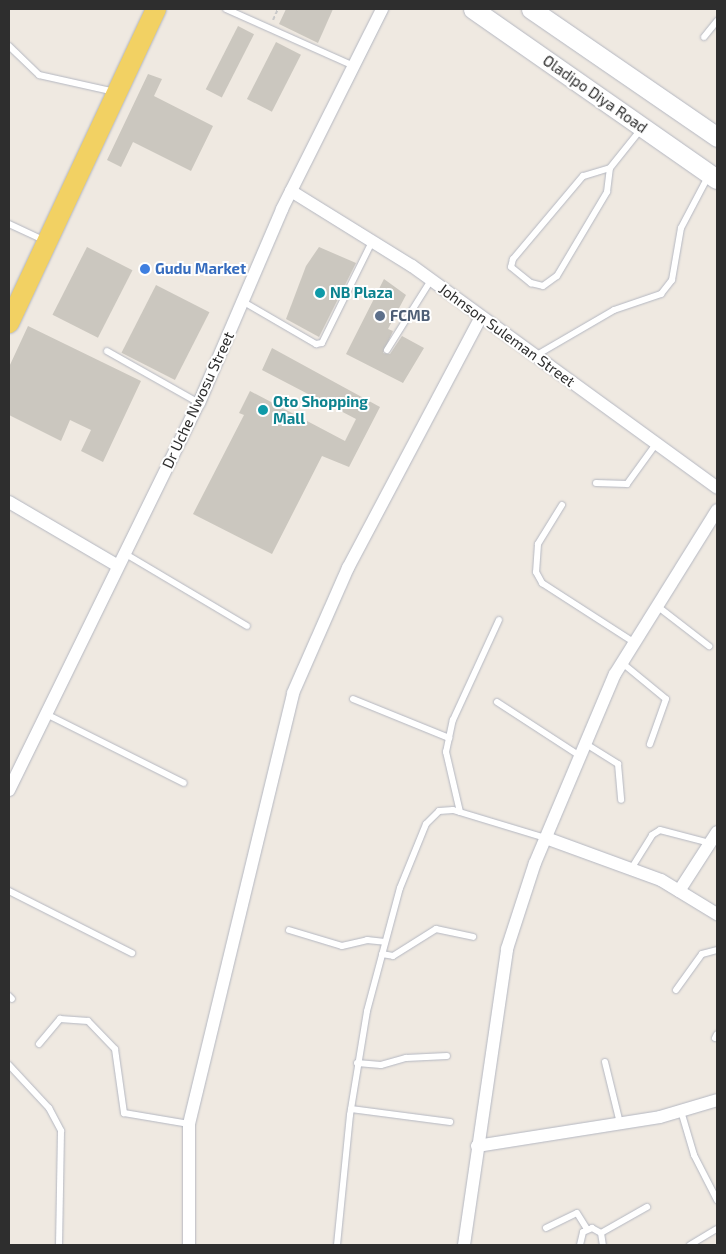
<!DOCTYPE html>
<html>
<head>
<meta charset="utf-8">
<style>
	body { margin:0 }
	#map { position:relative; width:726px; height:1254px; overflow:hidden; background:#efe9e1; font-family:"Exo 2",sans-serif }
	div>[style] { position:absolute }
	.building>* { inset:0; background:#cbc7bf; transform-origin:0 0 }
	.path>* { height:2px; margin-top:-1px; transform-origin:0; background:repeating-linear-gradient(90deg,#c9c9c9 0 4px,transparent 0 6.5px) }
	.roads { filter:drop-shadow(0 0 1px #b4b7c1) drop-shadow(0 0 1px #b4b7c1) }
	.lane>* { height:6px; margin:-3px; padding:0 3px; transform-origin:3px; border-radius:3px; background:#fff }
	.street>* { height:12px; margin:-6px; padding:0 6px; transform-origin:6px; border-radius:6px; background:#fff }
	.secondary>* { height:19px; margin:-9.5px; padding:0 9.5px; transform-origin:9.5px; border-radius:9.5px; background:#fff }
	.primary>* { height:20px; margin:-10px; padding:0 10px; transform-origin:10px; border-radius:10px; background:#f2d163 }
	.dots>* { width:14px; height:14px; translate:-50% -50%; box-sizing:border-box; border:2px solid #fff; border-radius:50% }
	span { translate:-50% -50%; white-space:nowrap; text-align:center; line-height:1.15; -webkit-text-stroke:4px #fff; paint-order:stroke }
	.street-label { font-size:15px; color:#2e2e2e }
	.shop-label { font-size:15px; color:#366cbe; font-weight:700 }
	.left { translate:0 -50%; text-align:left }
	.culture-label { font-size:15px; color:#0d838f; font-weight:700 }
	.service-label { font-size:15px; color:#4e5e75; font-weight:700 }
	.frame { position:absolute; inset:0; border:10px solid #2e2e2e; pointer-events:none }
</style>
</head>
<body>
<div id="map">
	<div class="building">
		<div style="clip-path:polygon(286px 9px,333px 9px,318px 43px,279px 24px)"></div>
		<div style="left:238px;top:26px;width:18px;height:71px;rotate:27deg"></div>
		<div style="left:276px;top:42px;width:28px;height:64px;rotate:27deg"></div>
		<div style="clip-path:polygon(148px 74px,162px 79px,154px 96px,213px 126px,191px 171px,133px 142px,121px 167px,107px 160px)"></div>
		<div style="left:87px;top:247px;width:51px;height:76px;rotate:27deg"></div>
		<div style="clip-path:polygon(319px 247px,356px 263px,319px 337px,286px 319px,306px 266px)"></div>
		<div style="clip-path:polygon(384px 279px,406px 295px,388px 329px,393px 331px,383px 353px,390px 354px,402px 336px,424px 348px,403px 383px,346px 354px)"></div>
		<div style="left:156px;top:285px;width:60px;height:76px;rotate:27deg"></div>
		<div style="clip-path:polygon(28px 326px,141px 381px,103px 462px,81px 451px,91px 430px,70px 420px,61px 441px,9px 415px,9px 367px)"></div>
		<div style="clip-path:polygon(272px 348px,380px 407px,349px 467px,322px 456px,272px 554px,193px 514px,244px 415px,239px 413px,250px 391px,345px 441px,356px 419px,262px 370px)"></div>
	</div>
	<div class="path">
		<div style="left:273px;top:20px;width:12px;rotate:-66deg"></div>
	</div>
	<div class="roads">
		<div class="lane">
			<div style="left:226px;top:9px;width:140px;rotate:24deg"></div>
			<div style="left:704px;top:37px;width:21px;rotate:-51deg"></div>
			<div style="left:9px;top:46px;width:42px;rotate:44deg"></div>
			<div style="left:39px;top:75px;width:78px;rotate:12.6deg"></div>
			<div style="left:610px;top:168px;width:28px;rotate:163deg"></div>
			<div style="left:583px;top:176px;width:109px;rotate:130.1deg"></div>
			<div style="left:513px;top:259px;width:8px;rotate:104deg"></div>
			<div style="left:511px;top:267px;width:26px;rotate:39deg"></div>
			<div style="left:531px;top:283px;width:12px;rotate:14deg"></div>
			<div style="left:543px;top:286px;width:17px;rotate:-36deg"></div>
			<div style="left:557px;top:276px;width:98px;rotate:-59.2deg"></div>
			<div style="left:607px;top:192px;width:24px;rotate:-83deg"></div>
			<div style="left:610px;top:168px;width:51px;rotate:-51.3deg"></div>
			<div style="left:9px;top:224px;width:40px;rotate:25deg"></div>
			<div style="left:242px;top:301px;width:86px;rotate:30.2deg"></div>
			<div style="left:316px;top:344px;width:6px;rotate:-9deg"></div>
			<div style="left:322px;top:343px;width:113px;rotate:-63.7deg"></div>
			<div style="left:387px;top:350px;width:83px;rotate:-57.8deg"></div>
			<div style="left:107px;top:351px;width:106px;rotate:29.5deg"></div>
			<div style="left:535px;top:356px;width:91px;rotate:-30.2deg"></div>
			<div style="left:614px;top:310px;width:50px;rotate:-18.8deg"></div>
			<div style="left:661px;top:294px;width:18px;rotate:-52deg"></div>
			<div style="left:672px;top:280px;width:53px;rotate:-80.2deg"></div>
			<div style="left:681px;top:228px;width:60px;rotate:-62.2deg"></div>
			<div style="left:596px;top:483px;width:31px;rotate:2deg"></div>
			<div style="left:627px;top:484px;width:49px;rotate:-54.1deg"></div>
			<div style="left:562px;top:505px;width:46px;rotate:121.6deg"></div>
			<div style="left:538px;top:544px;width:28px;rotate:94deg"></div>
			<div style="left:536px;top:572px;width:13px;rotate:61deg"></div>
			<div style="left:542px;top:583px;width:107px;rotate:32.8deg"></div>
			<div style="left:124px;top:553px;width:143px;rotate:30.7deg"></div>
			<div style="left:657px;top:606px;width:66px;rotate:37.6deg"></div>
			<div style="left:621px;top:662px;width:58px;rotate:39.4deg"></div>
			<div style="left:666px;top:699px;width:48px;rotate:109.6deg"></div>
			<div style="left:353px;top:699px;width:104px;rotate:22.1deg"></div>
			<div style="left:497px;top:702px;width:99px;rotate:33deg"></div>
			<div style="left:46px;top:714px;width:154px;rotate:26.6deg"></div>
			<div style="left:586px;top:744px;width:38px;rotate:32deg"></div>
			<div style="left:618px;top:764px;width:36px;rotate:85deg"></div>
			<div style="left:460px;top:812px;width:62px;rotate:-103.1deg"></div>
			<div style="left:446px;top:752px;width:33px;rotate:-78deg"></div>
			<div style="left:453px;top:720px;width:110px;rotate:-65.3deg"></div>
			<div style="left:631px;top:869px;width:40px;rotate:-58deg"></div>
			<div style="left:652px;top:835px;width:9px;rotate:-32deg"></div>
			<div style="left:660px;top:830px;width:52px;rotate:14.6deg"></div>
			<div style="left:9px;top:891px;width:138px;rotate:26.8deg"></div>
			<div style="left:289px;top:930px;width:55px;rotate:16.8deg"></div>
			<div style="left:342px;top:946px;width:26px;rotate:-13deg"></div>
			<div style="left:367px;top:940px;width:18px;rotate:6deg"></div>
			<div style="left:382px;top:954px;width:11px;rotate:10deg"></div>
			<div style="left:393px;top:956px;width:51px;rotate:-32.1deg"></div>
			<div style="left:436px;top:929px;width:38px;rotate:12deg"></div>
			<div style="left:676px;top:990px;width:44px;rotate:-54.2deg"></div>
			<div style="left:702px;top:954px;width:16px;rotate:-15deg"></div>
			<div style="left:9px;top:996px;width:4px;rotate:45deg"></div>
			<div style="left:715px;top:1038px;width:4px;rotate:-63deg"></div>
			<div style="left:39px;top:1044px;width:33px;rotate:-50deg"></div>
			<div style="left:60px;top:1019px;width:28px;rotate:4deg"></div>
			<div style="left:88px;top:1021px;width:39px;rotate:46deg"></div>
			<div style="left:115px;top:1049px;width:65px;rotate:82deg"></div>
			<div style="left:124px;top:1113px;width:66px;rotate:9.6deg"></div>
			<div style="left:605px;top:1062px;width:63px;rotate:76.2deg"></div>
			<div style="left:357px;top:1063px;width:24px;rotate:5deg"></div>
			<div style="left:381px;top:1065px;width:26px;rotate:-16deg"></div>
			<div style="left:406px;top:1058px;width:41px;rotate:-2.8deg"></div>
			<div style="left:9px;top:1065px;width:59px;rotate:47.1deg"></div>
			<div style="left:49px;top:1108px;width:26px;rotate:62deg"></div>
			<div style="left:61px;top:1131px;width:114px;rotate:91deg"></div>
			<div style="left:351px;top:1109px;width:100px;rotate:7.5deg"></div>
			<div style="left:681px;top:1111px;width:46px;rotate:73.5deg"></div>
			<div style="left:694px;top:1155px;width:51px;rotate:62.9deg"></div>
			<div style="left:546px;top:1228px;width:34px;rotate:-26deg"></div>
			<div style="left:577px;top:1213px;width:19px;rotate:58deg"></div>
			<div style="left:601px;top:1233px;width:53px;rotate:-29.5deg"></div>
			<div style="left:337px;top:1245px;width:131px;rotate:-84.3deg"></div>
			<div style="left:350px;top:1115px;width:105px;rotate:-80.7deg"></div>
			<div style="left:367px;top:1011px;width:127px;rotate:-75deg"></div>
			<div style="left:400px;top:888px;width:69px;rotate:-67.9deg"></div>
			<div style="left:426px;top:824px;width:18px;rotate:-45deg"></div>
			<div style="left:439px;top:811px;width:14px;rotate:-4deg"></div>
			<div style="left:453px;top:810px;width:97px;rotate:16.8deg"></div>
			<div style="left:580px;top:1245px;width:13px;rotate:-77deg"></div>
			<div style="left:583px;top:1232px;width:10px;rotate:-24deg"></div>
			<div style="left:592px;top:1228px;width:10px;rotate:29deg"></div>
			<div style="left:601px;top:1233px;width:12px;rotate:81deg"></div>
			<div style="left:690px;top:1245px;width:31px;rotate:-31deg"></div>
		</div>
		<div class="street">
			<div style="left:291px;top:191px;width:142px;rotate:31.8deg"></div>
			<div style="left:412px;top:266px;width:377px;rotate:36deg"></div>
			<div style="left:9px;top:502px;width:126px;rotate:30.4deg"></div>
			<div style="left:9px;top:790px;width:431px;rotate:-63.9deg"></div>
			<div style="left:199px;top:403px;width:211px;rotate:-66.8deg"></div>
			<div style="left:282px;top:209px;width:224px;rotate:-63.4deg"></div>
			<div style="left:546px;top:838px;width:122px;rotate:20.1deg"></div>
			<div style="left:661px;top:880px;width:66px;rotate:31.3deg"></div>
			<div style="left:679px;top:891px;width:70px;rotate:-57.2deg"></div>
			<div style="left:477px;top:1146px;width:185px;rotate:-9deg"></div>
			<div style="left:660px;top:1117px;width:59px;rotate:-16.6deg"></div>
			<div style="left:189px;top:1245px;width:121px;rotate:-90deg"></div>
			<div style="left:189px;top:1124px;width:443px;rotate:-76.4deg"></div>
			<div style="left:293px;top:693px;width:137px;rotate:-66.3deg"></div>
			<div style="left:348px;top:568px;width:284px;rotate:-62.1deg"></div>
			<div style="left:464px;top:1245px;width:299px;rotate:-81.7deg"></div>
			<div style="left:507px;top:949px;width:90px;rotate:-72deg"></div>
			<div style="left:535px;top:863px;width:205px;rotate:-67.1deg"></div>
			<div style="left:615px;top:674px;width:193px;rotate:-58.1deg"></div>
		</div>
		<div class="secondary">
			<div style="left:473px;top:9px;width:297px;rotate:34.9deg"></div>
			<div style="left:531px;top:9px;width:226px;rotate:34.5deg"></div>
		</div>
		<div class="primary">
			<div style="left:9px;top:323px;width:347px;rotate:-64.9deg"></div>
		</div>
	</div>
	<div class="dots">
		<div style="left:145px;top:269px;background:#3f7fe0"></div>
		<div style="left:320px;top:293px;background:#0f9aa8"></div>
		<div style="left:380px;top:316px;background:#5c6f8a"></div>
		<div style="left:263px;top:410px;background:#0f9aa8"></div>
	</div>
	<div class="street-label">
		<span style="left:595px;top:94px;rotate:35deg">Oladipo Diya Road</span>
		<span style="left:507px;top:335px;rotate:36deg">Johnson Suleman Street</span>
		<span style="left:198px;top:400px;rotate:-65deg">Dr Uche Nwosu Street</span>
	</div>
	<div class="shop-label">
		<span class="left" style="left:155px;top:269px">Gudu Market</span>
	</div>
	<div class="culture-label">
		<span class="left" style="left:330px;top:293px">NB Plaza</span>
		<span class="left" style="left:273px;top:410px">Oto Shopping<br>Mall</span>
	</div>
	<div class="service-label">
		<span class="left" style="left:390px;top:316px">FCMB</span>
	</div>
	<div class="frame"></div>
</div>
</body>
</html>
